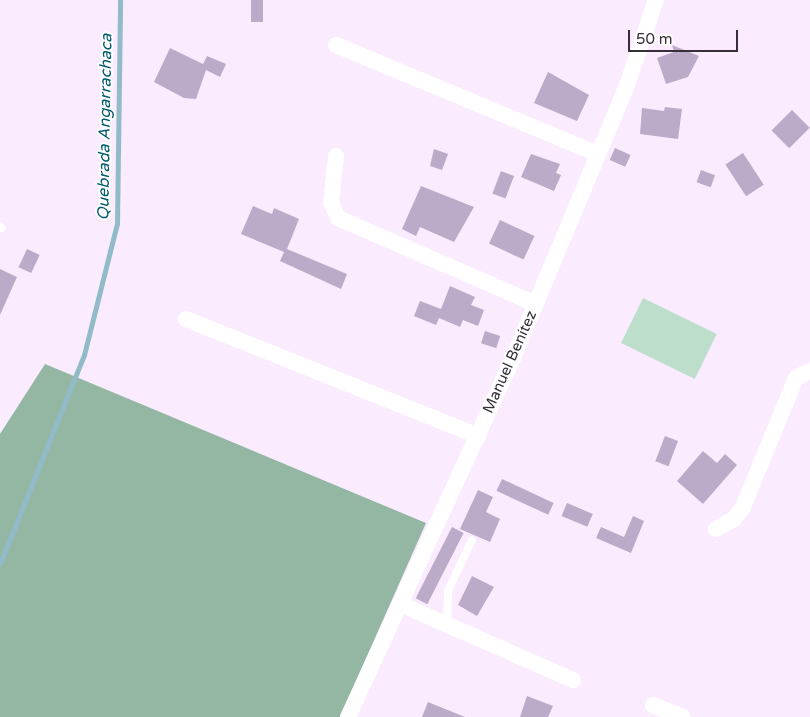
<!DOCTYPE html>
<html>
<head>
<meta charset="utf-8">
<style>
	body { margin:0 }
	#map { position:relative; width:810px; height:717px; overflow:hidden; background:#faebff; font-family:"Varela Round",sans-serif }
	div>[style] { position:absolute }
	.green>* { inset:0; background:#bddecb; transform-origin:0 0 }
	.forest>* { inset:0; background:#93b7a2 }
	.stream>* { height:4.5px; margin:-2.25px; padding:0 2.25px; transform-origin:2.25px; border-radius:2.25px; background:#92bbc9 }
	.building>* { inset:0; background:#bcaac9; transform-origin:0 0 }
	.lane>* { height:8px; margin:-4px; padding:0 4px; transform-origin:4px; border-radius:4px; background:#fff }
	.street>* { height:16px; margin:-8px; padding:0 8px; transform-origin:8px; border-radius:8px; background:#fff }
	span { translate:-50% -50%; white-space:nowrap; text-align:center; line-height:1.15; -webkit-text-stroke:4px #fefefe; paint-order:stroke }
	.street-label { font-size:15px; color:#362f39 }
	.water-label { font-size:16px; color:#00596d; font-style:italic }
	.scale { position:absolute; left:628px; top:30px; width:110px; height:22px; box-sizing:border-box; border:2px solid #362f39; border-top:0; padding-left:6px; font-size:15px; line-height:18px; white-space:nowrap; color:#362f39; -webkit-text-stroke:4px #fefefe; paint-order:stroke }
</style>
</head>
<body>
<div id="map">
	<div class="green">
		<div style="left:643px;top:298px;width:82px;height:50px;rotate:26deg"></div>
	</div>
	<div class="forest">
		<div style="clip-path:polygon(45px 364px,426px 523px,340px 717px,0 717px,0 434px)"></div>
	</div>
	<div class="stream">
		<div style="left:0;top:564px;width:225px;rotate:-68.1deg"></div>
		<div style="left:84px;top:355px;width:135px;rotate:-75.9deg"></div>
		<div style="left:117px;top:224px;width:224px;rotate:-89.2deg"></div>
	</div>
	<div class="building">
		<div style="left:251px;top:0;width:12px;height:22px"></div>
		<div style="clip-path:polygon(672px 45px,699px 56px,688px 77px,666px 84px,657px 58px,674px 52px)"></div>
		<div style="clip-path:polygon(170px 48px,203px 64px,207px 56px,226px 64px,220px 77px,206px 70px,196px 99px,184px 98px,154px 82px)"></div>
		<div style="clip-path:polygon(548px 72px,589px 95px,577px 121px,534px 103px)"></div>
		<div style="clip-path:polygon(665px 107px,682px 109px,678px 139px,640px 134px,642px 108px,664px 111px)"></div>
		<div style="left:792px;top:110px;width:25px;height:29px;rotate:45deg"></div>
		<div style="left:615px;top:148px;width:17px;height:13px;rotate:24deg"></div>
		<div style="clip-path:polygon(434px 149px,448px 154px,442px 170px,430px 166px)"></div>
		<div style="left:743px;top:153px;width:38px;height:21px;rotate:57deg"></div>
		<div style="clip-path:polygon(531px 154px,560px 164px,556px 173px,561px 175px,554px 191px,521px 177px)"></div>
		<div style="left:701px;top:170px;width:15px;height:13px;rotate:20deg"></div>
		<div style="left:501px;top:171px;width:14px;height:24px;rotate:21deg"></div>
		<div style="clip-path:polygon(421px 186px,474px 207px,454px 242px,420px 227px,416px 236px,402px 229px)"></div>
		<div style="clip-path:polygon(253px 206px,272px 214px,274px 208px,299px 219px,287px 249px,347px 274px,341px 289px,280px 261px,284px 252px,241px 234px)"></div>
		<div style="left:500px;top:220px;width:38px;height:26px;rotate:25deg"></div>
		<div style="left:27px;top:249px;width:14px;height:20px;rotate:25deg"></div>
		<div style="clip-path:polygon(0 269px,17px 277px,0 315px)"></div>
		<div style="clip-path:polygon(450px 286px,475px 297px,471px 305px,484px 310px,478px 326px,463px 320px,460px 327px,439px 318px,436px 325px,414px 316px,420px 301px,441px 309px)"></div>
		<div style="left:485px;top:331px;width:16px;height:13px;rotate:18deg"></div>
		<div style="left:665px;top:436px;width:14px;height:27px;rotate:21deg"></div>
		<div style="clip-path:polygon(703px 451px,717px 463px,725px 454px,737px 465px,703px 504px,677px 481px)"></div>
		<div style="left:502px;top:479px;width:57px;height:13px;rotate:25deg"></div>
		<div style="clip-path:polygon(478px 490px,493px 497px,486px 512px,500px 519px,490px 542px,460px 529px)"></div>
		<div style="left:567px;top:503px;width:28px;height:14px;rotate:23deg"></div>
		<div style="clip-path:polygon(633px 516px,644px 521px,631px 553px,596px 538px,601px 527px,624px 537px)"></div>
		<div style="left:452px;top:527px;width:13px;height:80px;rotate:27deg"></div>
		<div style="clip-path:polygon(472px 576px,494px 587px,477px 616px,458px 605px)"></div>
		<div style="clip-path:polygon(527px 696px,553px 706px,548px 717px,520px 717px)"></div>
		<div style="clip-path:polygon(428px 702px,465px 717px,422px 717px)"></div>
	</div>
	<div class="lane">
		<div style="left:0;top:227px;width:2px;rotate:27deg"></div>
		<div style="left:447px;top:625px;width:34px;rotate:-88deg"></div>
		<div style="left:448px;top:591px;width:56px;rotate:-64.8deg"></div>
	</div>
	<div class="street">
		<div style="left:336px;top:45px;width:284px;rotate:22.6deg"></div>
		<div style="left:336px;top:156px;width:46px;rotate:96.2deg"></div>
		<div style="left:331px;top:202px;width:17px;rotate:66deg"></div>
		<div style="left:338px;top:218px;width:216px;rotate:23.5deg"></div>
		<div style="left:186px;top:319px;width:315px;rotate:21.8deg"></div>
		<div style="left:716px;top:529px;width:21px;rotate:-29deg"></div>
		<div style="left:734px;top:519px;width:15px;rotate:-53deg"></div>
		<div style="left:743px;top:507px;width:139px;rotate:-67.7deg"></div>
		<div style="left:796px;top:378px;width:16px;rotate:-27deg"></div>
		<div style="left:400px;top:604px;width:189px;rotate:23.7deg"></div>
		<div style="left:653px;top:705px;width:32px;rotate:22deg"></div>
		<div style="left:348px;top:717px;width:395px;rotate:-65.3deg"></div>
		<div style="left:513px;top:358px;width:296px;rotate:-67.3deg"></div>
		<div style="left:627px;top:85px;width:90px;rotate:-71.2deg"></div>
	</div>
	<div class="street-label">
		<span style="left:510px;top:362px;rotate:-66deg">Manuel Benítez</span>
	</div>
	<div class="water-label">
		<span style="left:105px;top:127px;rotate:-89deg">Quebrada Angarrachaca</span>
	</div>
	<div class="scale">50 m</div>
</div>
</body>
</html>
